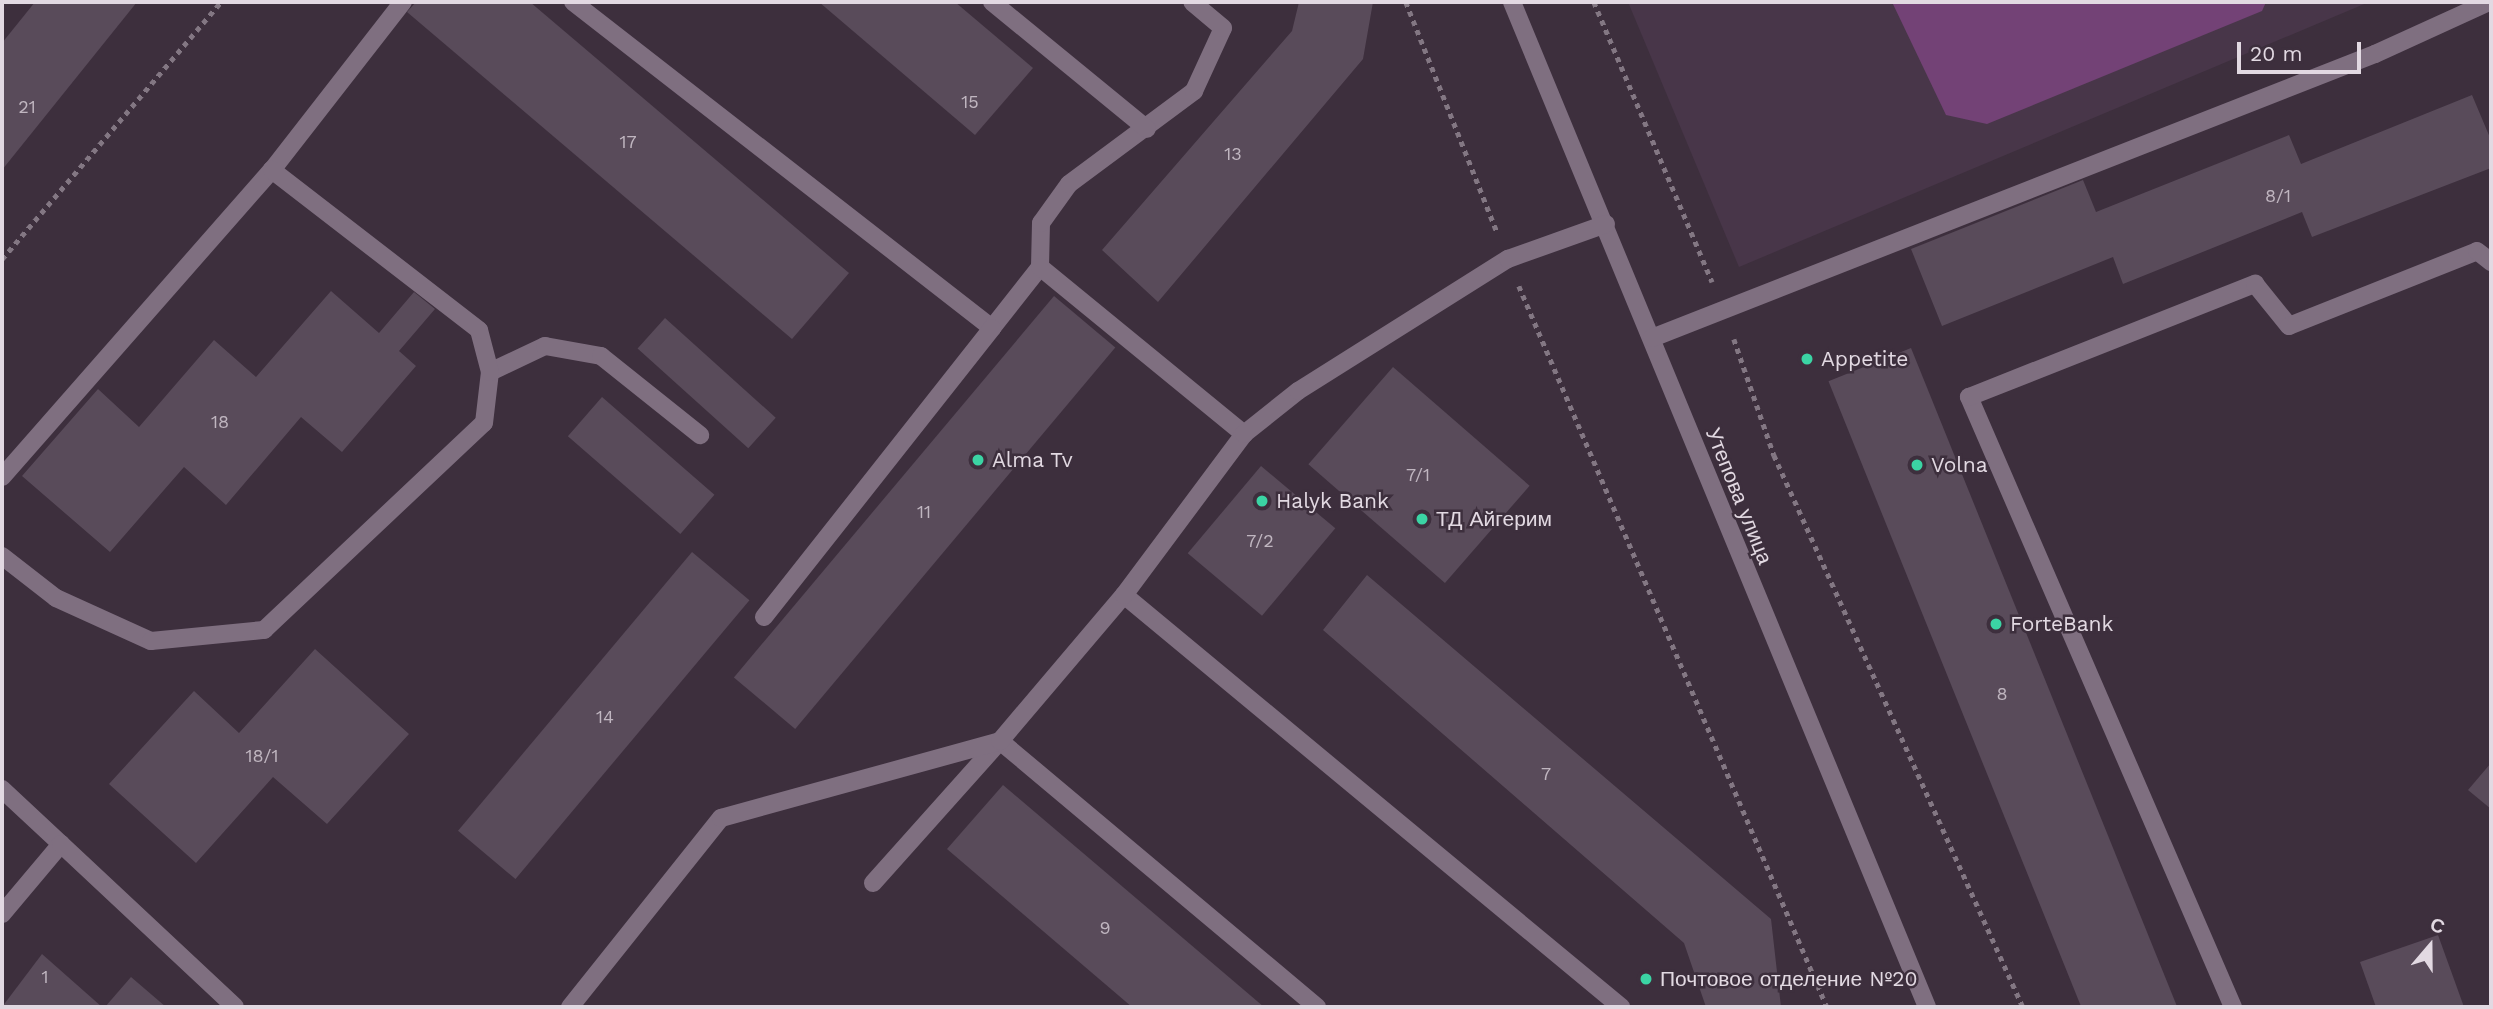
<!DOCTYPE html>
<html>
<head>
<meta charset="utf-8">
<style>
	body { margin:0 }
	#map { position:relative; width:2493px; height:1009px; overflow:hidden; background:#3d2f3d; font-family:"Work Sans",sans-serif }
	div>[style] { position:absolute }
	.built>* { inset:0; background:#483649 }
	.green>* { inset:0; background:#734276 }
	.building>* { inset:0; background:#594b5a; transform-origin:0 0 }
	.path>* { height:4.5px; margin-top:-2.25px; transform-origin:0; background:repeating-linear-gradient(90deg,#837783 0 5px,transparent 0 10px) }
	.minor>* { height:18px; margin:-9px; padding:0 9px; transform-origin:9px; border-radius:9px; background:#7f6f80 }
	.dots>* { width:19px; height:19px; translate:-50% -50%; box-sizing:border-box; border:4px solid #3d2f3d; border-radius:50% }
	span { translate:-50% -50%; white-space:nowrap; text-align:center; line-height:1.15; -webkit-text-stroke:5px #3d2f3d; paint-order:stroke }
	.number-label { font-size:18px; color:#c0b6c0 }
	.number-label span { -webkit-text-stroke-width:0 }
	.poi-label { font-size:21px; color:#e2d9e2 }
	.left { translate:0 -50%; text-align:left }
	.street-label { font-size:21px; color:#e2d9e2 }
	.frame { position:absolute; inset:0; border:4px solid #e2d9e2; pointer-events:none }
	.north { position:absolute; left:2395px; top:911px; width:70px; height:70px; -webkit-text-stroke:5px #3d2f3d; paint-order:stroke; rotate:20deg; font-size:19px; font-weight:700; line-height:28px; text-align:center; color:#e2d9e2 }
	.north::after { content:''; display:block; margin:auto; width:24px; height:32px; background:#e2d9e2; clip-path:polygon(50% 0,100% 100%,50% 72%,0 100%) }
	.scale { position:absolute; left:2237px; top:42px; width:124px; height:32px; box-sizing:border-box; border:4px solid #e2d9e2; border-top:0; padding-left:9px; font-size:21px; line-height:24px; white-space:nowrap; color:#e2d9e2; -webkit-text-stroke:5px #3d2f3d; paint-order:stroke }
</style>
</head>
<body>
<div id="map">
	<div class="built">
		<div style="clip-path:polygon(1628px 2px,2369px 2px,1739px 267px)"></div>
	</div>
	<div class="green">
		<div style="clip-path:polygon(1892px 2px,2266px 2px,2262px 11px,1987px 124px,1946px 115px)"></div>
	</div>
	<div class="building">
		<div style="clip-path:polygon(35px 2px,137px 2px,2px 170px,2px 43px)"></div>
		<div style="clip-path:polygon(416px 2px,530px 2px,849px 273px,792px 339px,407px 12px)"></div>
		<div style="clip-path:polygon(819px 2px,955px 2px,1033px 68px,975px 135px)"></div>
		<div style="clip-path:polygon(1299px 2px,1373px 2px,1363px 59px,1158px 302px,1102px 250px,1292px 31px)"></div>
		<div style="clip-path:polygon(2472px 95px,2491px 140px,2491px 168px,2312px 237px,2302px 212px,2123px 284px,2113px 257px,1942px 326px,1911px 249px,2083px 180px,2096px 212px,2289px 135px,2301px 164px)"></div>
		<div style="clip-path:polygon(331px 291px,379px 333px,414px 292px,435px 309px,399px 351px,416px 366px,342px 452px,301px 417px,226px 505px,184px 467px,110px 552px,22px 476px,98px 389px,139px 427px,214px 340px,256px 377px)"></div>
		<div style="left:1054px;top:296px;width:80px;height:498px;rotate:40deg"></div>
		<div style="left:665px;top:318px;width:149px;height:41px;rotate:42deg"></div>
		<div style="left:1911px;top:348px;width:711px;height:89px;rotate:68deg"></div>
		<div style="left:1393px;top:367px;width:181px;height:129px;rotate:41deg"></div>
		<div style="left:602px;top:397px;width:149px;height:52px;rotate:41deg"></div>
		<div style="left:1261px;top:466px;width:97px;height:114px;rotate:40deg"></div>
		<div style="left:692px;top:552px;width:75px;height:364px;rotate:40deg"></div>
		<div style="clip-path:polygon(1367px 575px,1771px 919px,1781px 1007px,1706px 1007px,1684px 943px,1323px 630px)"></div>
		<div style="clip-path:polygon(315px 649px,409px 734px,327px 824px,273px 777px,196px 863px,109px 784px,194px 691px,239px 733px)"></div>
		<div style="clip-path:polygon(2491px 763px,2491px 809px,2468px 790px)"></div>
		<div style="clip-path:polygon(1003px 785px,1264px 1007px,1132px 1007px,947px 849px)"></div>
		<div style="clip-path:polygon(2438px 935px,2464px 1007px,2376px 1007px,2360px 962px)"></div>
		<div style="clip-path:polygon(42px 954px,102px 1007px,2px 1007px)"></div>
		<div style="clip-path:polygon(131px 977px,166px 1007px,105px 1007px)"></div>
	</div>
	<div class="path">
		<div style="left:1406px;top:2px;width:247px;rotate:68.4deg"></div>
		<div style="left:1594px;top:2px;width:304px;rotate:67.1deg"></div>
		<div style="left:2px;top:259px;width:338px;rotate:-49.6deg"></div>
		<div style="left:1519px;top:286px;width:784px;rotate:66.87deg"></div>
		<div style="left:1734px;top:339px;width:123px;rotate:71deg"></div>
		<div style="left:1774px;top:455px;width:606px;rotate:65.72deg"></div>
	</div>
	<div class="minor">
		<div style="left:573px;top:2px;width:531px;rotate:37.88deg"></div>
		<div style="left:992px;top:328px;width:78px;rotate:-51.8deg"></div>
		<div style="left:1040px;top:267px;width:44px;rotate:-88.7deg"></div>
		<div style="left:1041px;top:223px;width:48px;rotate:-54.3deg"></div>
		<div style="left:1069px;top:184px;width:156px;rotate:-36.6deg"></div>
		<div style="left:1194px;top:91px;width:69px;rotate:-65.3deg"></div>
		<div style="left:1223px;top:28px;width:40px;rotate:-140deg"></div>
		<div style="left:992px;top:2px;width:200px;rotate:39.3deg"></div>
		<div style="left:1512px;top:2px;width:1087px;rotate:67.56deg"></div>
		<div style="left:1040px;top:267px;width:264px;rotate:39.3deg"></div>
		<div style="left:1652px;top:338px;width:777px;rotate:-21.45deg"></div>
		<div style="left:2375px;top:54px;width:125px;rotate:-24.5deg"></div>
		<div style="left:490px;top:372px;width:61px;rotate:-25.3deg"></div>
		<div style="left:545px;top:346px;width:57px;rotate:10.1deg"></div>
		<div style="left:601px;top:356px;width:127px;rotate:38.6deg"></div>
		<div style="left:2px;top:477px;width:409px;rotate:-48.7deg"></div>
		<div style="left:272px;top:170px;width:213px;rotate:-52.1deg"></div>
		<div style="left:2px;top:556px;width:68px;rotate:37.9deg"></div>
		<div style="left:56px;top:598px;width:104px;rotate:24.4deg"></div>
		<div style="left:151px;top:641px;width:114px;rotate:-5.6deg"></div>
		<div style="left:264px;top:630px;width:302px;rotate:-43.3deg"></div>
		<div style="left:484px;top:423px;width:51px;rotate:-83.3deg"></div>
		<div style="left:490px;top:372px;width:43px;rotate:-104.7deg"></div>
		<div style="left:479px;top:330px;width:262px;rotate:-142.3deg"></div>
		<div style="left:1124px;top:595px;width:646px;rotate:39.66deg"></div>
		<div style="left:764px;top:617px;width:368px;rotate:-51.7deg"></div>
		<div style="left:2px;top:789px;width:81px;rotate:43deg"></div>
		<div style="left:61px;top:844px;width:92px;rotate:130.1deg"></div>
		<div style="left:61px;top:844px;width:238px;rotate:43.1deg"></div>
		<div style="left:873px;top:883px;width:191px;rotate:-48.2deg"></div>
		<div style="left:1000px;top:741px;width:414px;rotate:40deg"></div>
		<div style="left:570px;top:1007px;width:242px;rotate:-51.4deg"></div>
		<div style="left:721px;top:818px;width:289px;rotate:-15.4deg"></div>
		<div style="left:1000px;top:741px;width:192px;rotate:-49.7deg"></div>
		<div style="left:1124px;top:595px;width:201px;rotate:-53.3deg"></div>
		<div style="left:1244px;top:434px;width:69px;rotate:-38.5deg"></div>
		<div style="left:1298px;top:391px;width:248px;rotate:-32.2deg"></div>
		<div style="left:1508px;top:259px;width:104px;rotate:-19.7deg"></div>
		<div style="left:2233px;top:1007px;width:665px;rotate:-113.4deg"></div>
		<div style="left:1969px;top:397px;width:308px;rotate:-21.6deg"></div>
		<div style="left:2255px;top:284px;width:54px;rotate:51deg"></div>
		<div style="left:2289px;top:326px;width:202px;rotate:-21.7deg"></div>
		<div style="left:2477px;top:251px;width:18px;rotate:38deg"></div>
	</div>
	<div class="dots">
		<div style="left:1807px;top:359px;background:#3bd4a4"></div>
		<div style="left:978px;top:460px;background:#3bd4a4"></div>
		<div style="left:1917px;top:465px;background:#3bd4a4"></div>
		<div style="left:1262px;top:501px;background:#3bd4a4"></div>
		<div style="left:1422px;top:519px;background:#3bd4a4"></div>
		<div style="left:1996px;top:624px;background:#3bd4a4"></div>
		<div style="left:1646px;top:979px;background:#3bd4a4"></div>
	</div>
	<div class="number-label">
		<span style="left:970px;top:102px">15</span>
		<span style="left:27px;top:107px">21</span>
		<span style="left:628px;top:142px">17</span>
		<span style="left:1233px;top:154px">13</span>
		<span style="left:2278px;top:196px">8/1</span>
		<span style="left:220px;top:422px">18</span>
		<span style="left:1418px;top:475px">7/1</span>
		<span style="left:924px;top:512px">11</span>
		<span style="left:1260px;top:541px">7/2</span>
		<span style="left:2002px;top:694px">8</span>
		<span style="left:605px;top:717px">14</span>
		<span style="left:262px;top:756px">18/1</span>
		<span style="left:1546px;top:774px">7</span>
		<span style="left:1105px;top:928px">9</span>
		<span style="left:45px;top:977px">1</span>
	</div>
	<div class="poi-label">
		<span class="left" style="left:1821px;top:359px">Appetite</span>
		<span class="left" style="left:992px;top:460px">Alma Tv</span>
		<span class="left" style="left:1931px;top:465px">Volna</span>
		<span class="left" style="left:1276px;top:501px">Halyk Bank</span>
		<span class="left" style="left:1436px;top:519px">ТД Айгерим</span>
		<span class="left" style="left:2010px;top:624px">ForteBank</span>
		<span class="left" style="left:1660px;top:979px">Почтовое отделение №20</span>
	</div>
	<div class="street-label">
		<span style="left:1739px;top:496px;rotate:68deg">Утепова улица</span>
	</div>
	<div class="frame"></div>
	<div class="north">С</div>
	<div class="scale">20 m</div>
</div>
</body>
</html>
